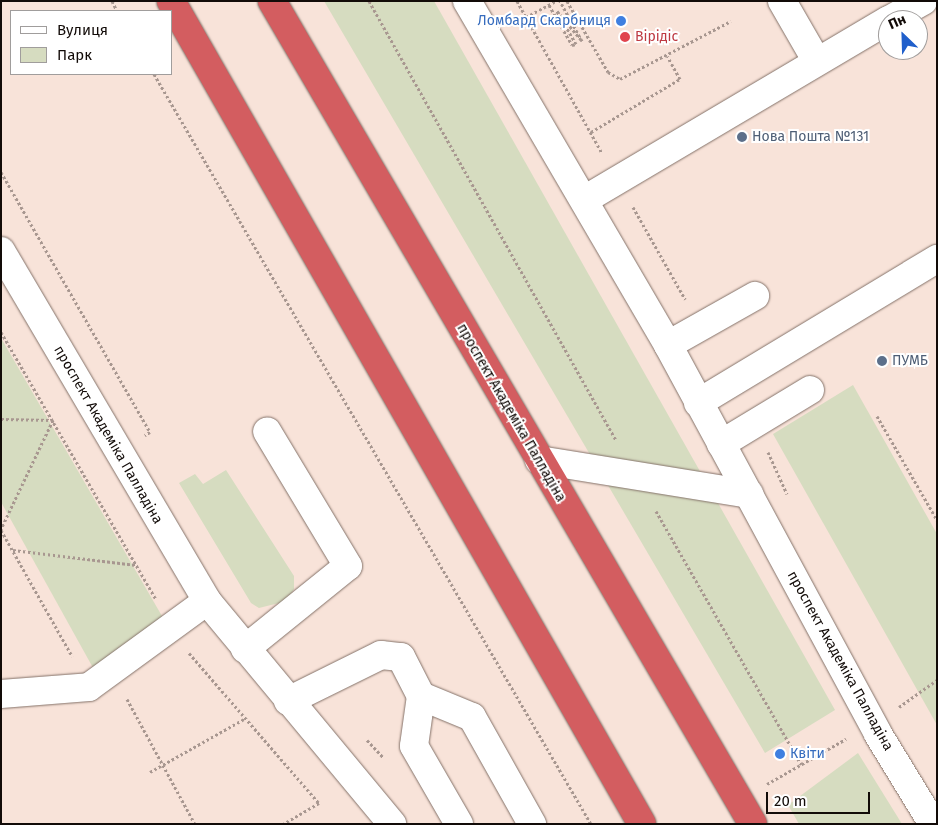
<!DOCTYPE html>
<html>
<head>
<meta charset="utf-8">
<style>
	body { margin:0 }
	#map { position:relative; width:938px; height:825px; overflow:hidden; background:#f8e3d9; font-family:"Fira Sans",sans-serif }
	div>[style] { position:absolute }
	.green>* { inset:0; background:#d6dcc0 }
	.path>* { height:3px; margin-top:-1.5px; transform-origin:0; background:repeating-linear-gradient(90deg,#a89790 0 2.5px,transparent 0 5px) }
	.roads { filter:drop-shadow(0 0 1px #847269) drop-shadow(0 0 1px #847269) }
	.minor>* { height:28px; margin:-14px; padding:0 14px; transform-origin:14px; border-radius:14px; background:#fff }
	.highway>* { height:28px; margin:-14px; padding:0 14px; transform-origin:14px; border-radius:14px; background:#d35d60 }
	.dots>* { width:14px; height:14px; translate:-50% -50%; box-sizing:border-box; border:2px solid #fff; border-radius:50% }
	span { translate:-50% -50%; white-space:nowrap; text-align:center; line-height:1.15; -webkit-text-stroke:4px #fff; paint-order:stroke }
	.shop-label { font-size:14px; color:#366cbe }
	.right { translate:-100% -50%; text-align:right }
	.left { translate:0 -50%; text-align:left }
	.health-label { font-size:14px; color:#be3a42 }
	.service-label { font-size:14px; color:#4e5e75 }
	.street-label { font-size:14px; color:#120b08 }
	.frame { position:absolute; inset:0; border:2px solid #120b08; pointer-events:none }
	.legend { position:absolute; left:10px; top:10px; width:162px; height:65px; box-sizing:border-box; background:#fff; border:1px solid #a09d9c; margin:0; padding:6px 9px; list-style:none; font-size:15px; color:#120b08 }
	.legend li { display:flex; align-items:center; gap:10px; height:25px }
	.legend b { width:25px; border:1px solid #a09d9c }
	.north { position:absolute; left:878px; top:10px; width:50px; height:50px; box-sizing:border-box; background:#fff; border:1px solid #a09d9c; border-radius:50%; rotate:336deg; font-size:14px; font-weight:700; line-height:20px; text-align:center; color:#120b08 }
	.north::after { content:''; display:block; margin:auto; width:18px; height:22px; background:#205fcb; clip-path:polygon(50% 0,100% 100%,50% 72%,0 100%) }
	.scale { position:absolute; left:766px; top:792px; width:104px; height:22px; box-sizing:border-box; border:2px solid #120b08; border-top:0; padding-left:6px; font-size:15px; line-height:18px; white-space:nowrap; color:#120b08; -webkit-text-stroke:4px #fff; paint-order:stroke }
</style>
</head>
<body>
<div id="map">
	<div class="green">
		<div style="clip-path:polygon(324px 1px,434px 1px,835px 710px,765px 753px)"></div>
		<div style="clip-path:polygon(1px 338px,166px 623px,97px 675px,1px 502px)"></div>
		<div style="clip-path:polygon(853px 385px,937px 534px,937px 725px,773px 434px)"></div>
		<div style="clip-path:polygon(226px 470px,294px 576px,294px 589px,287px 601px,259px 608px,251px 603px,179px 483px,195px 474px,203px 484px)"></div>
		<div style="clip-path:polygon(858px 753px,902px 824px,799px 824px,788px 805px)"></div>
	</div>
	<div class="path">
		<div style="left:112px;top:1px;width:11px;rotate:63deg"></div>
		<div style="left:369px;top:1px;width:504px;rotate:60.64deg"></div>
		<div style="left:517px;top:1px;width:174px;rotate:60.8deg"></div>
		<div style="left:567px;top:1px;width:82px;rotate:60deg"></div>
		<div style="left:608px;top:72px;width:14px;rotate:30deg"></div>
		<div style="left:620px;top:79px;width:125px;rotate:-27.6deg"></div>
		<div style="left:549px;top:5px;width:46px;rotate:60.1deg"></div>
		<div style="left:572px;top:45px;width:4px;rotate:-14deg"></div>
		<div style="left:576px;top:44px;width:38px;rotate:-120deg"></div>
		<div style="left:557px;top:11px;width:39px;rotate:50deg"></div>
		<div style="left:582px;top:41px;width:46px;rotate:-118.8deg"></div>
		<div style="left:526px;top:17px;width:34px;rotate:-28deg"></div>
		<div style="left:154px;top:74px;width:868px;rotate:59.77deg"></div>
		<div style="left:591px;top:132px;width:104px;rotate:-30.8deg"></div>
		<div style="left:680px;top:79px;width:26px;rotate:-119deg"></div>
		<div style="left:1px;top:172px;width:300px;rotate:60.2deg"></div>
		<div style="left:150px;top:432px;width:6px;rotate:149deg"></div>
		<div style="left:633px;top:207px;width:106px;rotate:60.5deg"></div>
		<div style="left:1px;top:332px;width:309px;rotate:59.9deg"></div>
		<div style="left:877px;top:416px;width:120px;rotate:60deg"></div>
		<div style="left:1px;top:419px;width:52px;rotate:1.1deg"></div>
		<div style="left:53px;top:420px;width:121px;rotate:115.5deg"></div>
		<div style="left:768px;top:452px;width:46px;rotate:65.7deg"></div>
		<div style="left:656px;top:511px;width:292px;rotate:60.2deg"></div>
		<div style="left:1px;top:530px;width:145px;rotate:60.6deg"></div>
		<div style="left:13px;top:550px;width:124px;rotate:7deg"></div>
		<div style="left:189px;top:653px;width:198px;rotate:49.1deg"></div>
		<div style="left:319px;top:803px;width:42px;rotate:149.7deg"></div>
		<div style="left:127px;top:699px;width:142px;rotate:61.5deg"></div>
		<div style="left:899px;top:707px;width:47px;rotate:-35.4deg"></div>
		<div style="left:367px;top:740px;width:23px;rotate:47deg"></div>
		<div style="left:150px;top:772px;width:108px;rotate:-29.4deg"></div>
		<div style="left:767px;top:784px;width:91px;rotate:-29.7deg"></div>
	</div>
	<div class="roads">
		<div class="minor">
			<div style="left:467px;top:1px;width:398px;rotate:59.7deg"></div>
			<div style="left:668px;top:345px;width:442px;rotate:61.6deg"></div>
			<div style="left:878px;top:734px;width:105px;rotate:58.6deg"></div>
			<div style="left:782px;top:1px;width:68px;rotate:60deg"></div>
			<div style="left:889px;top:20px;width:39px;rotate:-29deg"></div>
			<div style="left:584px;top:200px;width:353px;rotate:-30.6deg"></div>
			<div style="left:1px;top:251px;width:406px;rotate:59.5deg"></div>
			<div style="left:207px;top:601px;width:290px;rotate:50.3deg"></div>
			<div style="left:668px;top:345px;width:100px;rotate:-29.4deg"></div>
			<div style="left:698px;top:403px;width:279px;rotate:-31.1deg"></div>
			<div style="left:721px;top:444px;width:104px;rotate:-31.2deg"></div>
			<div style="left:539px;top:460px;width:213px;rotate:9.2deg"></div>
			<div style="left:245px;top:649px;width:132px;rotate:-38.9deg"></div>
			<div style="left:348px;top:566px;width:157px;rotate:-121deg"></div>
			<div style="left:1px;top:694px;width:88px;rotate:-4.5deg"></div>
			<div style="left:89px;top:687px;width:146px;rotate:-36.1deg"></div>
			<div style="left:421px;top:696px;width:50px;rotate:98deg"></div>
			<div style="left:414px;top:746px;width:90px;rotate:60deg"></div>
			<div style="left:288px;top:701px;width:104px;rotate:-26.3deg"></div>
			<div style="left:381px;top:655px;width:20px;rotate:6deg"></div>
			<div style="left:401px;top:657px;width:44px;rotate:62.9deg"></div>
			<div style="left:421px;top:696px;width:55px;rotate:22.4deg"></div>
			<div style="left:472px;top:717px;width:123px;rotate:60.7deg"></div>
		</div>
		<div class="highway">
			<div style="left:171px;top:1px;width:948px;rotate:60.22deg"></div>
			<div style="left:272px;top:1px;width:953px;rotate:59.7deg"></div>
		</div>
	</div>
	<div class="dots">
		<div style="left:621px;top:21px;background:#3f7fe0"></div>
		<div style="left:625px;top:37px;background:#e0444e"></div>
		<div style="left:742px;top:137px;background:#5c6f8a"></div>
		<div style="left:882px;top:361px;background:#5c6f8a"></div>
		<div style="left:780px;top:754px;background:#3f7fe0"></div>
	</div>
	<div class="shop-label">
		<span class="right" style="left:611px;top:21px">Ломбард Скарбниця</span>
		<span class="left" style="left:790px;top:754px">Квіти</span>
	</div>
	<div class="health-label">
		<span class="left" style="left:635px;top:37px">Вірідіс</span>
	</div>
	<div class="service-label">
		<span class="left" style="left:752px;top:137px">Нова Пошта №131</span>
		<span class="left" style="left:892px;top:361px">ПУМБ</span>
	</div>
	<div class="street-label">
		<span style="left:511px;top:413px;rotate:60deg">проспект Академіка Палладіна</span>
		<span style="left:108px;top:435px;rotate:60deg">проспект Академіка Палладіна</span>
		<span style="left:840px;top:661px;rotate:61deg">проспект Академіка Палладіна</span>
	</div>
	<div class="frame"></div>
	<ul class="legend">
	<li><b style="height:6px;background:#fff"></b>Вулиця</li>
	<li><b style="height:14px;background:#d6dcc0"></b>Парк</li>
	</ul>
	<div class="north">Пн</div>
	<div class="scale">20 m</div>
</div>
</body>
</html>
